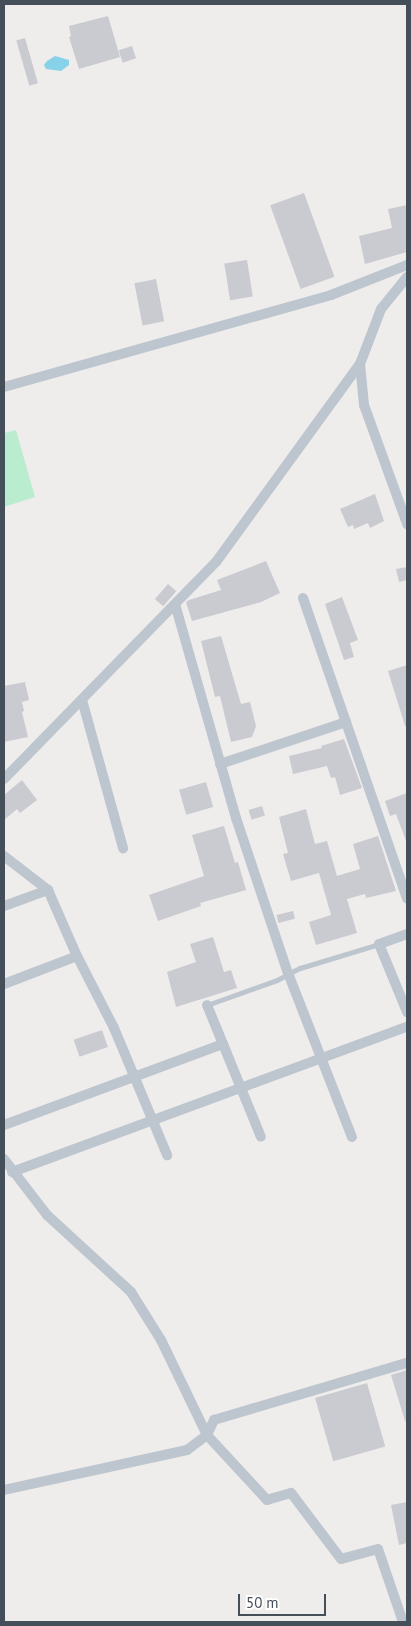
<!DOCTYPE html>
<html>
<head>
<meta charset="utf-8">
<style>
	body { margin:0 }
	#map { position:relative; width:411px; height:1626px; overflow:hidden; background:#efecec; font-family:"PT Sans",sans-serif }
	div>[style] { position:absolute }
	.green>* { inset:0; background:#baedcf }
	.water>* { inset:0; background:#87d2e9 }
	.building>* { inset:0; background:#c9cbd1; transform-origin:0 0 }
	.service>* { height:5px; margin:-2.5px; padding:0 2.5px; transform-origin:2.5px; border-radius:2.5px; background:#bdc6ce }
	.minor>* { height:10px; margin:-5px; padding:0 5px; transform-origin:5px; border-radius:5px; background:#bdc6ce }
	span { translate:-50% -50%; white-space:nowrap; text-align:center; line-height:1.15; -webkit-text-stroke:4px #fff; paint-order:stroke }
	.frame { position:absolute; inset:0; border:5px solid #454f59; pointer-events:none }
	.scale { position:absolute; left:238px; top:1594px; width:88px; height:22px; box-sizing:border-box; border:2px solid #454f59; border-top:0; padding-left:6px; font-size:15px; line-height:18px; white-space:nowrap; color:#454f59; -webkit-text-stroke:4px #fff; paint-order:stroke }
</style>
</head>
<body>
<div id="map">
	<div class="green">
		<div style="clip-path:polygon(16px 430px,35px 497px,4px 507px,4px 433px)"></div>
	</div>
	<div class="water">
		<div style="clip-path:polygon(55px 56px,69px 60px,69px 65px,61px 71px,46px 69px,44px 65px,47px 61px)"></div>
	</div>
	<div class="building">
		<div style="clip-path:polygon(108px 16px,120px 57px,79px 69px,69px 37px,71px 36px,69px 26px)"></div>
		<div style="left:25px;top:38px;width:47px;height:9px;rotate:74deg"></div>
		<div style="left:132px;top:46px;width:13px;height:14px;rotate:72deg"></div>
		<div style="left:304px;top:193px;width:89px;height:36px;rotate:70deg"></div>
		<div style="clip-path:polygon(407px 205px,407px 252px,365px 264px,359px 236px,392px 228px,388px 209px)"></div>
		<div style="left:247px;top:260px;width:37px;height:23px;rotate:81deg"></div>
		<div style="left:156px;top:279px;width:43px;height:22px;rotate:79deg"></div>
		<div style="clip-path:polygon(375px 494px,384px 521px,370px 528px,368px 523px,354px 529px,353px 525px,348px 527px,340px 509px)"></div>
		<div style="clip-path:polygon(266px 561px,280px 593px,261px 602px,192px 621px,186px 602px,189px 600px,221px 590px,217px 580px)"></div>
		<div style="clip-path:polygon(407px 567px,407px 580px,399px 582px,396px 569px)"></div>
		<div style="left:168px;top:584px;width:11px;height:20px;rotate:41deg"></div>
		<div style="clip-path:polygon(342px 597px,358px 640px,350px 643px,354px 657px,344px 660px,325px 604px)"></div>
		<div style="clip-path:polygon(221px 636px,241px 704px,250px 702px,256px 726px,252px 737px,231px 742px,220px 696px,215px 697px,201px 641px)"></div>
		<div style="clip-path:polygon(407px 665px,407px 726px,405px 726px,388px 671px)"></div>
		<div style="clip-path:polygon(25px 682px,29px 700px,22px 702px,24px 711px,22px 712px,28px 737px,4px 742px,4px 686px)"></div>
		<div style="clip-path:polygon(344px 739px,362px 788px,340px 795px,335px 777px,331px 778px,327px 766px,293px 774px,289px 756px,322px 748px,321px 746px)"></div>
		<div style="clip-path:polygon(22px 780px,37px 800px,20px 813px,17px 809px,4px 820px,4px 795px)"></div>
		<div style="left:206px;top:782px;width:26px;height:28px;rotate:74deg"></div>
		<div style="clip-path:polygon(407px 793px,407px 841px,406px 841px,396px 814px,390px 816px,385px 801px)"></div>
		<div style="left:262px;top:806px;width:10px;height:14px;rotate:73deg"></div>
		<div style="clip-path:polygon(306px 809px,315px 844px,327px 841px,337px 876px,360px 869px,353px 844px,378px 836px,396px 891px,366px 898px,365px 894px,347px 899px,357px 933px,316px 945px,309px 922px,331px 915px,319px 873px,291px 881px,283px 854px,288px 853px,279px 817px)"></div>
		<div style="clip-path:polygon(224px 826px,235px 863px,238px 862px,246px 890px,200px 903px,201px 906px,158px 921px,149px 895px,204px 876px,192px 835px)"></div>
		<div style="left:293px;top:911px;width:8px;height:17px;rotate:76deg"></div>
		<div style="clip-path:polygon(213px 937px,224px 972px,231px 970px,237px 988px,176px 1007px,167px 972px,196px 962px,190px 944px)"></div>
		<div style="left:102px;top:1030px;width:18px;height:30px;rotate:71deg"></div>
		<div style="clip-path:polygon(407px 1370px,407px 1420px,405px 1421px,391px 1375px)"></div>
		<div style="left:367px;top:1383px;width:66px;height:54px;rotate:74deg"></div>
		<div style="clip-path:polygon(407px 1502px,407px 1543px,399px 1545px,391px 1505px)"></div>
	</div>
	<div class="service">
		<div style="left:207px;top:1005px;width:74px;rotate:-19.7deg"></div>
		<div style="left:277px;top:980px;width:26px;rotate:-28deg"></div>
		<div style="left:300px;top:968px;width:83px;rotate:-16.9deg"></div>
	</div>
	<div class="minor">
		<div style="left:407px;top:277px;width:41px;rotate:129.1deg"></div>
		<div style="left:381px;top:309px;width:59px;rotate:110.9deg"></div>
		<div style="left:360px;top:364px;width:41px;rotate:84.4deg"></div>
		<div style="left:364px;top:405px;width:127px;rotate:70.1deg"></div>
		<div style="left:4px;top:387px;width:340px;rotate:-15.7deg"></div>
		<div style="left:331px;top:295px;width:82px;rotate:-21.5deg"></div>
		<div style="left:303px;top:598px;width:318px;rotate:70.9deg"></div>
		<div style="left:175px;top:604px;width:223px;rotate:74.1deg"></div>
		<div style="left:236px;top:818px;width:163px;rotate:71.5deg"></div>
		<div style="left:288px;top:973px;width:176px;rotate:68.7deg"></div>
		<div style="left:82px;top:700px;width:154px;rotate:74.5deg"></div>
		<div style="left:220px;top:764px;width:133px;rotate:-18.4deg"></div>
		<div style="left:4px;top:779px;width:303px;rotate:-45.7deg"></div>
		<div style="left:216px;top:562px;width:245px;rotate:-54deg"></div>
		<div style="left:4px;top:856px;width:56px;rotate:37.7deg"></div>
		<div style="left:48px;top:890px;width:72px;rotate:66.3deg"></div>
		<div style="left:77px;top:956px;width:81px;rotate:62.8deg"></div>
		<div style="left:114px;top:1028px;width:138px;rotate:67.3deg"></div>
		<div style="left:4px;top:906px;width:47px;rotate:-20deg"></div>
		<div style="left:407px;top:934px;width:30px;rotate:160deg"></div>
		<div style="left:379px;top:944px;width:74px;rotate:67.6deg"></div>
		<div style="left:4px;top:984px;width:78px;rotate:-21deg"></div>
		<div style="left:223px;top:1044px;width:100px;rotate:67.8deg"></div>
		<div style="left:4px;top:1125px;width:233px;rotate:-20.3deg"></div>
		<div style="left:223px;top:1044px;width:42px;rotate:-112.3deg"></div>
		<div style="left:4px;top:1159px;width:71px;rotate:52.5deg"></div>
		<div style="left:47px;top:1215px;width:114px;rotate:42.5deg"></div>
		<div style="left:131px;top:1292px;width:57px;rotate:58deg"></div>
		<div style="left:161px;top:1340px;width:106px;rotate:64.2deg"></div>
		<div style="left:207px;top:1435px;width:25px;rotate:143deg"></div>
		<div style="left:187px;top:1450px;width:187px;rotate:167.7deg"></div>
		<div style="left:12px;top:1172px;width:421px;rotate:-20.2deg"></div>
		<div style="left:403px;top:1622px;width:77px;rotate:-108.9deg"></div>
		<div style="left:378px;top:1549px;width:38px;rotate:165deg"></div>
		<div style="left:341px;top:1559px;width:83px;rotate:-127.1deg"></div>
		<div style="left:291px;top:1493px;width:25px;rotate:164deg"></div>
		<div style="left:267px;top:1500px;width:88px;rotate:-132.7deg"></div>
		<div style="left:207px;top:1435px;width:17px;rotate:-65deg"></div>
		<div style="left:214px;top:1420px;width:201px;rotate:-16.5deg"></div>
	</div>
	<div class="frame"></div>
	<div class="scale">50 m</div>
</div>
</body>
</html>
